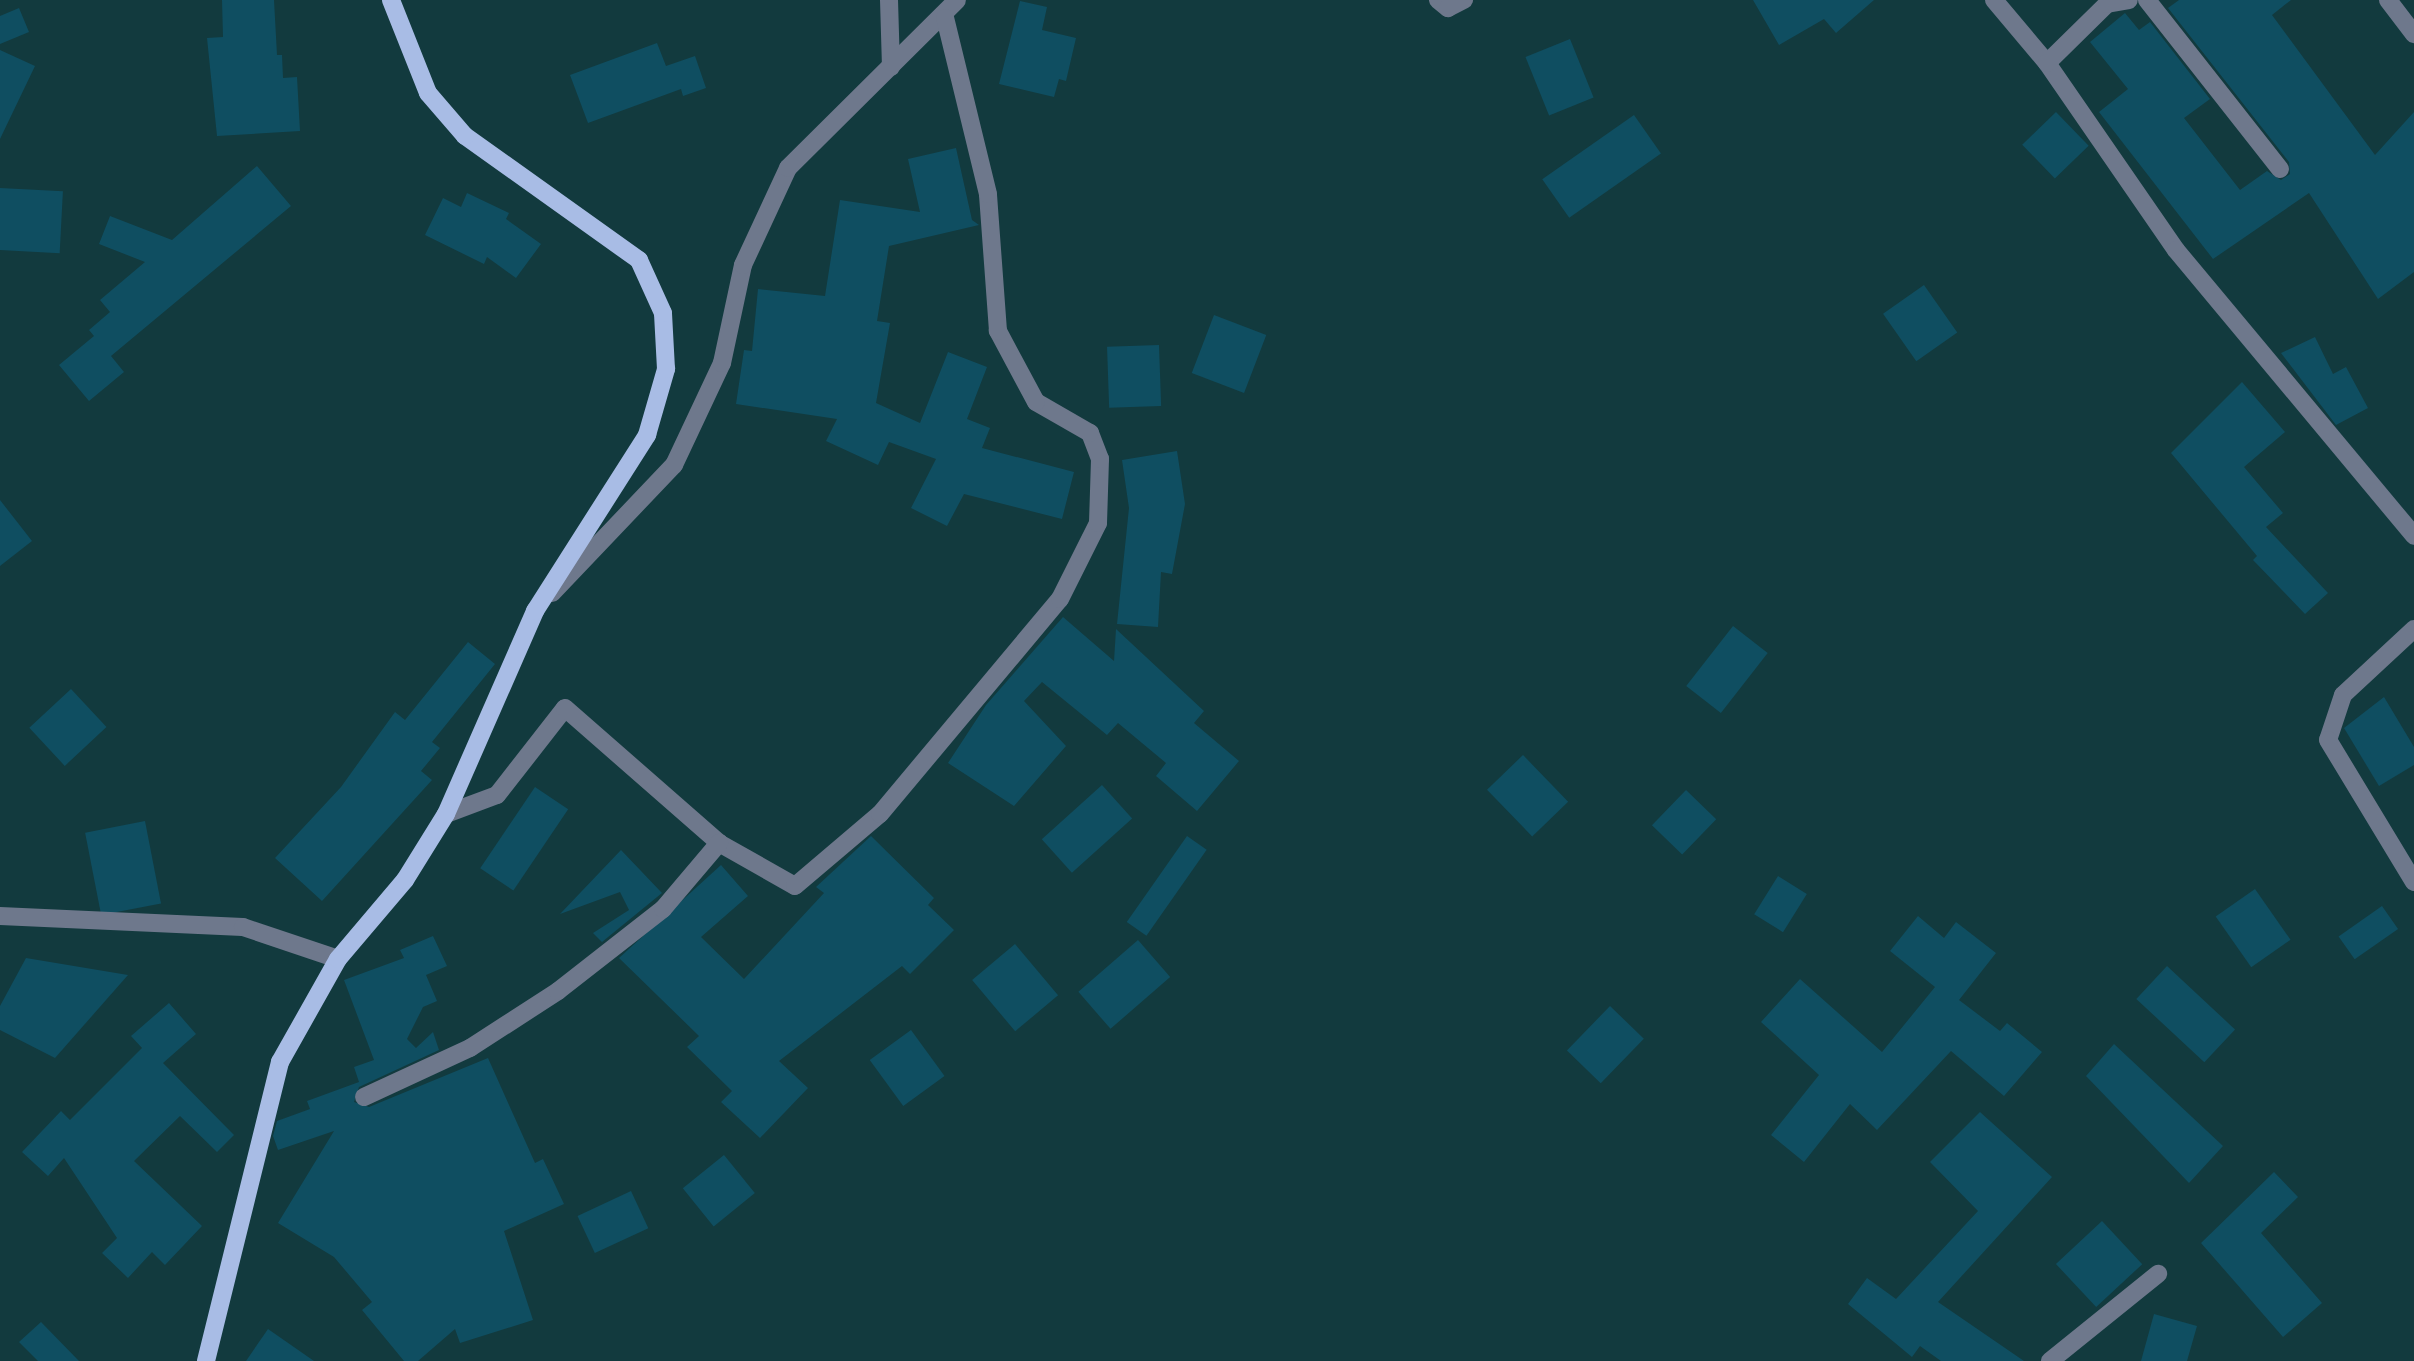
<!DOCTYPE html>
<html>
<head>
<meta charset="utf-8">
<style>
	body { margin:0 }
	#map { position:relative; width:2414px; height:1361px; overflow:hidden; background:#123a3e; font-family:Lora,serif }
	div>[style] { position:absolute }
	.building>* { inset:0; background:#0f4e61; transform-origin:0 0 }
	.minor>* { height:18px; margin:-9px; padding:0 9px; transform-origin:9px; border-radius:9px; background:#6e788c }
	.major>* { height:18px; margin:-9px; padding:0 9px; transform-origin:9px; border-radius:9px; background:#a8bce5 }
	span { translate:-50% -50%; white-space:nowrap; text-align:center; line-height:1.15; -webkit-text-stroke:7px #063034; paint-order:stroke }
</style>
</head>
<body>
<div id="map">
	<div class="building">
		<div style="clip-path:polygon(222px 0,274px 0,277px 55px,282px 55px,283px 78px,297px 77px,300px 131px,217px 136px,207px 38px,223px 37px)"></div>
		<div style="clip-path:polygon(1753px 0,1874px 0,1836px 33px,1824px 19px,1779px 45px)"></div>
		<div style="clip-path:polygon(2179px 0,2291px 0,2272px 15px,2375px 155px,2414px 112px,2414px 272px,2378px 299px,2309px 193px,2213px 259px,2099px 112px,2128px 89px,2090px 42px,2125px 13px,2139px 30px,2150px 22px,2210px 99px,2184px 118px,2240px 190px,2267px 171px,2281px 180px,2290px 174px,2289px 162px,2168px 8px)"></div>
		<div style="clip-path:polygon(1020px 1px,1047px 7px,1042px 30px,1076px 38px,1066px 81px,1059px 79px,1054px 97px,999px 84px)"></div>
		<div style="clip-path:polygon(19px 8px,29px 32px,0 44px,0 16px)"></div>
		<div style="left:1570px;top:39px;width:63px;height:48px;rotate:68deg"></div>
		<div style="clip-path:polygon(657px 43px,666px 66px,695px 56px,706px 88px,683px 96px,681px 89px,588px 123px,570px 75px)"></div>
		<div style="clip-path:polygon(0 50px,35px 66px,0 139px)"></div>
		<div style="left:2056px;top:112px;width:47px;height:47px;rotate:46deg"></div>
		<div style="left:1634px;top:115px;width:47px;height:112px;rotate:55deg"></div>
		<div style="clip-path:polygon(956px 148px,972px 220px,979px 225px,889px 246px,877px 321px,890px 323px,876px 403px,920px 423px,948px 352px,987px 367px,967px 419px,990px 428px,982px 448px,1074px 472px,1062px 519px,964px 494px,947px 526px,911px 508px,936px 459px,889px 442px,878px 465px,826px 441px,837px 419px,736px 404px,744px 350px,752px 351px,758px 289px,825px 296px,840px 200px,920px 212px,908px 159px)"></div>
		<div style="clip-path:polygon(257px 166px,291px 206px,111px 356px,124px 372px,89px 401px,59px 365px,94px 336px,89px 330px,110px 312px,100px 300px,145px 262px,99px 244px,110px 216px,172px 240px)"></div>
		<div style="left:0;top:188px;width:63px;height:62px;rotate:3deg"></div>
		<div style="clip-path:polygon(467px 193px,509px 213px,506px 219px,541px 244px,516px 278px,487px 257px,484px 264px,425px 235px,443px 198px,461px 207px)"></div>
		<div style="left:1924px;top:285px;width:58px;height:50px;rotate:55deg"></div>
		<div style="left:1214px;top:315px;width:56px;height:62px;rotate:21deg"></div>
		<div style="clip-path:polygon(2315px 337px,2333px 374px,2346px 367px,2368px 408px,2336px 425px,2281px 353px)"></div>
		<div style="left:1159px;top:345px;width:61px;height:52px;rotate:88deg"></div>
		<div style="clip-path:polygon(2242px 382px,2285px 432px,2244px 467px,2283px 513px,2266px 527px,2328px 593px,2305px 614px,2253px 560px,2257px 556px,2171px 453px)"></div>
		<div style="clip-path:polygon(1177px 451px,1185px 504px,1172px 574px,1161px 572px,1158px 627px,1117px 624px,1129px 508px,1122px 460px)"></div>
		<div style="clip-path:polygon(0 500px,32px 541px,0 566px)"></div>
		<div style="clip-path:polygon(1063px 617px,1114px 661px,1116px 629px,1204px 711px,1194px 723px,1239px 761px,1197px 811px,1156px 776px,1166px 763px,1118px 723px,1107px 735px,1042px 682px,1024px 701px,1066px 746px,1014px 806px,948px 763px,986px 705px)"></div>
		<div style="left:1733px;top:626px;width:44px;height:76px;rotate:38deg"></div>
		<div style="clip-path:polygon(468px 642px,495px 664px,432px 742px,440px 748px,421px 771px,432px 780px,322px 901px,275px 858px,341px 787px,395px 712px,405px 720px)"></div>
		<div style="left:71px;top:689px;width:52px;height:57px;rotate:47deg"></div>
		<div style="clip-path:polygon(2384px 697px,2414px 747px,2414px 765px,2379px 786px,2344px 728px)"></div>
		<div style="left:1523px;top:755px;width:65px;height:50px;rotate:46deg"></div>
		<div style="left:1102px;top:785px;width:45px;height:81px;rotate:48deg"></div>
		<div style="left:535px;top:787px;width:40px;height:98px;rotate:34deg"></div>
		<div style="left:1686px;top:790px;width:42px;height:49px;rotate:44deg"></div>
		<div style="left:145px;top:821px;width:84px;height:61px;rotate:79deg"></div>
		<div style="clip-path:polygon(871px 836px,934px 898px,928px 905px,954px 930px,910px 974px,902px 966px,779px 1061px,808px 1088px,760px 1138px,721px 1102px,732px 1091px,687px 1047px,699px 1036px,619px 958px,721px 865px,748px 896px,701px 937px,744px 979px,824px 893px,816px 887px)"></div>
		<div style="left:1187px;top:836px;width:24px;height:105px;rotate:35deg"></div>
		<div style="clip-path:polygon(621px 850px,662px 893px,602px 942px,593px 933px,629px 910px,620px 892px,560px 914px)"></div>
		<div style="left:1778px;top:876px;width:34px;height:45px;rotate:32deg"></div>
		<div style="left:2255px;top:889px;width:62px;height:48px;rotate:55deg"></div>
		<div style="left:2382px;top:906px;width:28px;height:53px;rotate:55deg"></div>
		<div style="clip-path:polygon(1918px 916px,1944px 938px,1956px 922px,1996px 953px,1959px 1000px,2000px 1031px,2007px 1023px,2042px 1052px,2004px 1096px,1951px 1051px,1877px 1130px,1850px 1104px,1804px 1162px,1771px 1135px,1819px 1075px,1761px 1022px,1800px 979px,1882px 1052px,1935px 987px,1890px 951px)"></div>
		<div style="clip-path:polygon(433px 936px,447px 966px,426px 975px,437px 1001px,423px 1007px,407px 1039px,416px 1048px,433px 1032px,439px 1050px,359px 1087px,354px 1102px,369px 1107px,488px 1058px,535px 1163px,543px 1159px,564px 1204px,504px 1231px,533px 1320px,460px 1343px,455px 1329px,418px 1361px,404px 1361px,362px 1310px,372px 1302px,334px 1257px,278px 1223px,334px 1131px,278px 1150px,273px 1136px,277px 1121px,310px 1109px,307px 1101px,359px 1082px,354px 1067px,374px 1060px,344px 980px,404px 958px,400px 950px)"></div>
		<div style="left:1138px;top:940px;width:49px;height:79px;rotate:49deg"></div>
		<div style="left:1015px;top:944px;width:67px;height:56px;rotate:50deg"></div>
		<div style="clip-path:polygon(26px 958px,128px 975px,55px 1058px,0 1030px,0 1006px)"></div>
		<div style="left:2167px;top:966px;width:93px;height:45px;rotate:43deg"></div>
		<div style="clip-path:polygon(169px 1003px,196px 1034px,163px 1063px,234px 1135px,217px 1152px,180px 1116px,134px 1161px,202px 1226px,165px 1265px,152px 1252px,128px 1278px,102px 1253px,117px 1238px,64px 1158px,48px 1176px,22px 1152px,61px 1111px,70px 1120px,142px 1048px,131px 1036px)"></div>
		<div style="left:1610px;top:1006px;width:47px;height:62px;rotate:44deg"></div>
		<div style="left:911px;top:1030px;width:57px;height:51px;rotate:54deg"></div>
		<div style="clip-path:polygon(2114px 1044px,2223px 1146px,2189px 1183px,2086px 1076px)"></div>
		<div style="clip-path:polygon(1980px 1112px,2052px 1177px,1938px 1302px,2024px 1361px,1941px 1361px,1920px 1346px,1912px 1357px,1848px 1304px,1867px 1278px,1896px 1299px,1978px 1211px,1930px 1162px)"></div>
		<div style="left:724px;top:1155px;width:49px;height:53px;rotate:51deg"></div>
		<div style="clip-path:polygon(2274px 1172px,2298px 1197px,2261px 1233px,2322px 1303px,2283px 1337px,2201px 1243px)"></div>
		<div style="left:631px;top:1191px;width:41px;height:59px;rotate:65deg"></div>
		<div style="left:2102px;top:1221px;width:59px;height:63px;rotate:47deg"></div>
		<div style="clip-path:polygon(2154px 1314px,2197px 1326px,2187px 1361px,2141px 1361px)"></div>
		<div style="clip-path:polygon(41px 1322px,79px 1361px,38px 1361px,19px 1342px)"></div>
		<div style="clip-path:polygon(268px 1329px,314px 1361px,246px 1361px)"></div>
	</div>
	<div class="minor">
		<div style="left:889px;top:0;width:67px;rotate:88.3deg"></div>
		<div style="left:1438px;top:0;width:13px;rotate:39deg"></div>
		<div style="left:1448px;top:8px;width:18px;rotate:-27deg"></div>
		<div style="left:1994px;top:0;width:82px;rotate:49.9deg"></div>
		<div style="left:2047px;top:63px;width:227px;rotate:55.4deg"></div>
		<div style="left:2176px;top:250px;width:372px;rotate:50.2deg"></div>
		<div style="left:2147px;top:0;width:215px;rotate:51.8deg"></div>
		<div style="left:2388px;top:0;width:43px;rotate:52.6deg"></div>
		<div style="left:2047px;top:63px;width:84px;rotate:-44.5deg"></div>
		<div style="left:2107px;top:4px;width:22px;rotate:-10deg"></div>
		<div style="left:552px;top:593px;width:177px;rotate:-46.4deg"></div>
		<div style="left:674px;top:465px;width:113px;rotate:-64.8deg"></div>
		<div style="left:722px;top:363px;width:100px;rotate:-77.9deg"></div>
		<div style="left:743px;top:265px;width:107px;rotate:-65.1deg"></div>
		<div style="left:788px;top:168px;width:238px;rotate:-44.8deg"></div>
		<div style="left:2414px;top:629px;width:97px;rotate:137.1deg"></div>
		<div style="left:2343px;top:695px;width:47px;rotate:108.4deg"></div>
		<div style="left:2328px;top:740px;width:166px;rotate:58.8deg"></div>
		<div style="left:446px;top:814px;width:54px;rotate:-20.4deg"></div>
		<div style="left:497px;top:795px;width:110px;rotate:-52deg"></div>
		<div style="left:565px;top:708px;width:205px;rotate:41.2deg"></div>
		<div style="left:719px;top:843px;width:87px;rotate:29.5deg"></div>
		<div style="left:795px;top:886px;width:111px;rotate:-40.3deg"></div>
		<div style="left:880px;top:814px;width:280px;rotate:-50.1deg"></div>
		<div style="left:1060px;top:599px;width:85px;rotate:-63.4deg"></div>
		<div style="left:1098px;top:523px;width:64px;rotate:-88.2deg"></div>
		<div style="left:1100px;top:459px;width:28px;rotate:-111deg"></div>
		<div style="left:1090px;top:433px;width:62px;rotate:-150.1deg"></div>
		<div style="left:1036px;top:402px;width:81px;rotate:-118.2deg"></div>
		<div style="left:998px;top:331px;width:137px;rotate:-94.2deg"></div>
		<div style="left:988px;top:194px;width:181px;rotate:-103.7deg"></div>
		<div style="left:0;top:916px;width:243px;rotate:2.6deg"></div>
		<div style="left:243px;top:927px;width:100px;rotate:18.6deg"></div>
		<div style="left:364px;top:1097px;width:117px;rotate:-24.8deg"></div>
		<div style="left:470px;top:1048px;width:105px;rotate:-32.9deg"></div>
		<div style="left:558px;top:991px;width:133px;rotate:-38deg"></div>
		<div style="left:663px;top:909px;width:87px;rotate:-49.7deg"></div>
		<div style="left:2050px;top:1361px;width:139px;rotate:-38.9deg"></div>
	</div>
	<div class="major">
		<div style="left:206px;top:1361px;width:308px;rotate:-76.1deg"></div>
		<div style="left:280px;top:1062px;width:118px;rotate:-60.6deg"></div>
		<div style="left:338px;top:959px;width:104px;rotate:-49.7deg"></div>
		<div style="left:405px;top:880px;width:78px;rotate:-58.2deg"></div>
		<div style="left:446px;top:814px;width:222px;rotate:-66.3deg"></div>
		<div style="left:535px;top:611px;width:209px;rotate:-57.5deg"></div>
		<div style="left:647px;top:435px;width:69px;rotate:-73.9deg"></div>
		<div style="left:666px;top:369px;width:56px;rotate:-93.1deg"></div>
		<div style="left:663px;top:313px;width:58px;rotate:-114.4deg"></div>
		<div style="left:639px;top:260px;width:214px;rotate:-144.5deg"></div>
		<div style="left:465px;top:136px;width:57px;rotate:-130.7deg"></div>
		<div style="left:428px;top:93px;width:100px;rotate:-111.7deg"></div>
	</div>
</div>
</body>
</html>
